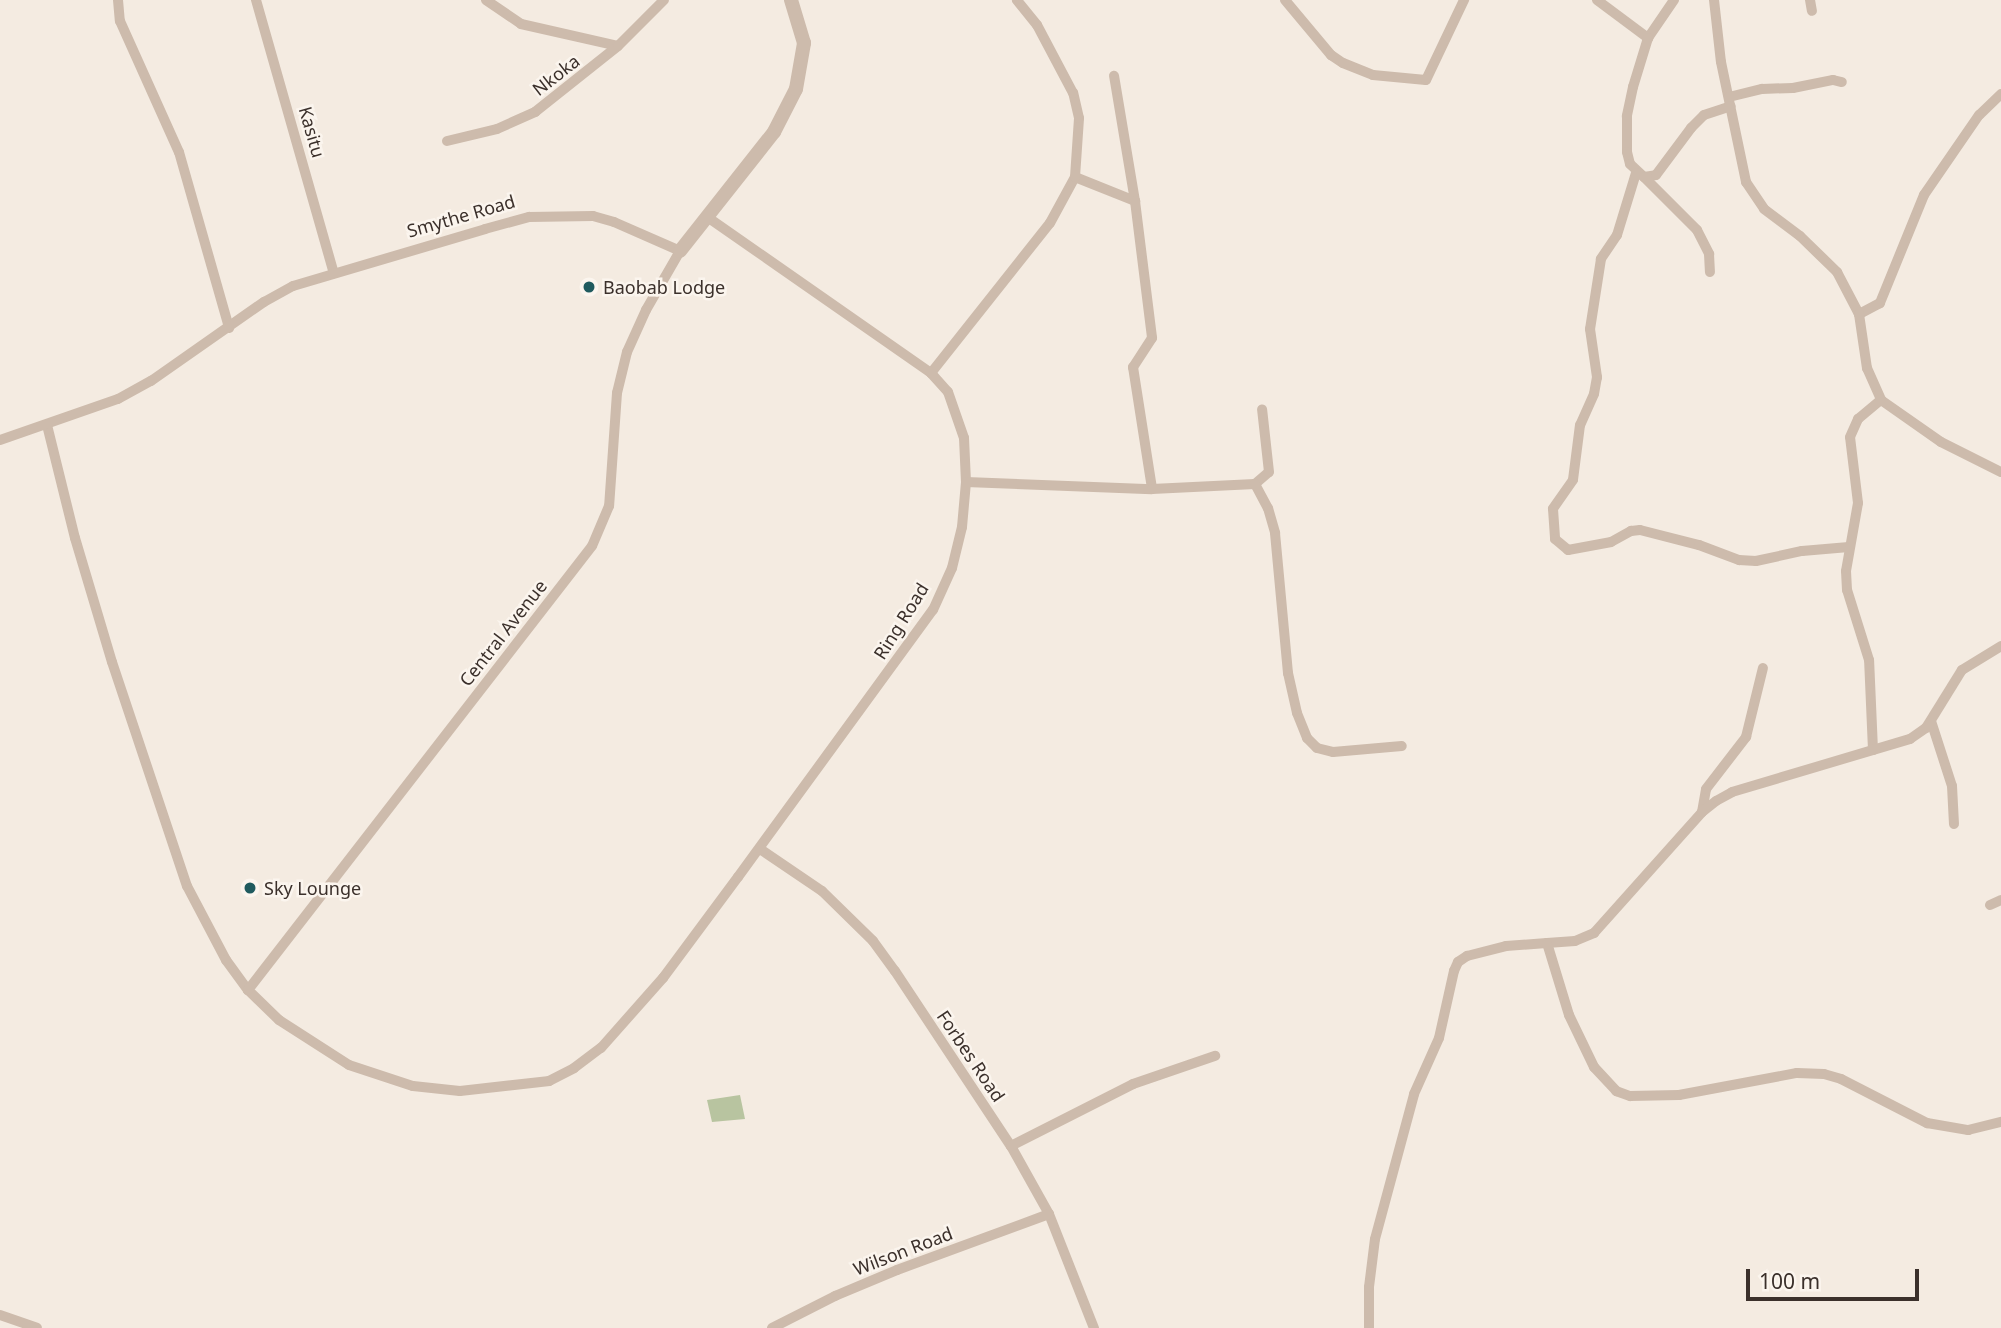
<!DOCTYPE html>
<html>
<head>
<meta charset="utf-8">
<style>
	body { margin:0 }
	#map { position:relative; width:2001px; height:1328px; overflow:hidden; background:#f4ebe1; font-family:"Noto Sans",sans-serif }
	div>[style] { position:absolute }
	.green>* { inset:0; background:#b8c4a0 }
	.minor>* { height:10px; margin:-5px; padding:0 5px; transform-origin:5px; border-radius:5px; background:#cdbbac }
	.tertiary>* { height:14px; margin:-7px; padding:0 7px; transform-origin:7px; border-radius:7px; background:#cdbbac }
	.dots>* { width:19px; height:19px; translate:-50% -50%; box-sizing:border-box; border:4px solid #fbf5ee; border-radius:50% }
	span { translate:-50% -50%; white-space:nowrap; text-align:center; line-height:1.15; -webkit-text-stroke:5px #fbf5ee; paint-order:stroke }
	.street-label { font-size:18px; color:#3b302b }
	.poi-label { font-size:18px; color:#3b302b }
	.left { translate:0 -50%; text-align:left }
	.scale { position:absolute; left:1746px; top:1269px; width:173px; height:32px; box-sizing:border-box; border:4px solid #3b302b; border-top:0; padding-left:9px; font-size:21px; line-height:24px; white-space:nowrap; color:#3b302b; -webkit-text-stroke:5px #fbf5ee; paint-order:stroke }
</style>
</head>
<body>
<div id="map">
	<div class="green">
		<div style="clip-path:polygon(740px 1095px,745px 1119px,712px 1122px,707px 1100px)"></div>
	</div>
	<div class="minor">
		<div style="left:118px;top:0;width:21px;rotate:85deg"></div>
		<div style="left:120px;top:21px;width:144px;rotate:65.8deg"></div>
		<div style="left:179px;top:152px;width:183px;rotate:74.1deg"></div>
		<div style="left:256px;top:0;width:284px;rotate:74.1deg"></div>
		<div style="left:486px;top:0;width:42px;rotate:34.4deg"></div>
		<div style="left:521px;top:24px;width:99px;rotate:12.8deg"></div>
		<div style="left:1285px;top:0;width:72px;rotate:50.1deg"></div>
		<div style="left:1331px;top:55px;width:14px;rotate:34deg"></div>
		<div style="left:1343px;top:63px;width:32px;rotate:22deg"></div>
		<div style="left:1373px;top:75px;width:53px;rotate:5.4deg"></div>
		<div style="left:1426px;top:80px;width:89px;rotate:-64.6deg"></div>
		<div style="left:1597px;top:0;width:64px;rotate:36.7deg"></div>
		<div style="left:1674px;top:0;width:46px;rotate:124.4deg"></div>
		<div style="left:1648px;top:38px;width:51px;rotate:107deg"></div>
		<div style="left:1633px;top:87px;width:30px;rotate:102deg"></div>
		<div style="left:1627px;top:116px;width:36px;rotate:90deg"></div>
		<div style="left:1627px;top:152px;width:12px;rotate:76deg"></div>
		<div style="left:1630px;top:164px;width:19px;rotate:43deg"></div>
		<div style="left:1644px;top:177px;width:12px;rotate:-9deg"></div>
		<div style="left:1656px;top:175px;width:59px;rotate:-53.3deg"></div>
		<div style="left:1691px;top:128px;width:18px;rotate:-45deg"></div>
		<div style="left:1704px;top:115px;width:28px;rotate:-18deg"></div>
		<div style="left:1714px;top:0;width:62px;rotate:83.6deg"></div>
		<div style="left:1721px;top:62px;width:123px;rotate:78.2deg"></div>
		<div style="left:1746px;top:182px;width:32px;rotate:56deg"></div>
		<div style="left:1764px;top:209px;width:45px;rotate:36.9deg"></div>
		<div style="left:1800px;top:236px;width:52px;rotate:44.2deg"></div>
		<div style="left:1837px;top:272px;width:47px;rotate:62.4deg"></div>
		<div style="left:1810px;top:0;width:11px;rotate:80deg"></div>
		<div style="left:2001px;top:94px;width:30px;rotate:136deg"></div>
		<div style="left:1979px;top:115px;width:97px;rotate:124.5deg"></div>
		<div style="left:1924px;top:195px;width:117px;rotate:112.2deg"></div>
		<div style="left:1880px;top:303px;width:24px;rotate:152deg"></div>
		<div style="left:1859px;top:314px;width:55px;rotate:81.6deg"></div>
		<div style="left:1867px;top:368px;width:35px;rotate:66deg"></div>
		<div style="left:1881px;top:400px;width:73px;rotate:35deg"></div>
		<div style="left:1941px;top:442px;width:67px;rotate:26.6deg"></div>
		<div style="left:1729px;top:97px;width:34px;rotate:-14deg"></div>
		<div style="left:1762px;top:89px;width:31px;rotate:-2deg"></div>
		<div style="left:1793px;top:88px;width:41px;rotate:-11.3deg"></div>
		<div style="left:1833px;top:80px;width:9px;rotate:13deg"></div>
		<div style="left:447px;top:141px;width:51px;rotate:-13.5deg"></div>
		<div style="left:497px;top:129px;width:42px;rotate:-24.1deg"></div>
		<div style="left:535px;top:112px;width:106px;rotate:-38.5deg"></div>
		<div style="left:618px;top:46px;width:65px;rotate:-45deg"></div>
		<div style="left:1636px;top:173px;width:65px;rotate:107deg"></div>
		<div style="left:1617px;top:235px;width:29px;rotate:124deg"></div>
		<div style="left:1601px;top:259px;width:71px;rotate:98.9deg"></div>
		<div style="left:1590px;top:329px;width:49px;rotate:81.7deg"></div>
		<div style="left:1597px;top:377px;width:17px;rotate:100deg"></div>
		<div style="left:1594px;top:394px;width:34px;rotate:114deg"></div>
		<div style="left:1580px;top:425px;width:55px;rotate:97.3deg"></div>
		<div style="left:1573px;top:480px;width:35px;rotate:125deg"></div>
		<div style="left:1553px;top:509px;width:30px;rotate:86deg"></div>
		<div style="left:1555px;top:539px;width:17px;rotate:40deg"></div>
		<div style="left:1568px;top:550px;width:44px;rotate:-10.5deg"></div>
		<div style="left:1611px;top:542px;width:23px;rotate:-29deg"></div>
		<div style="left:1631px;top:531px;width:9px;rotate:-6deg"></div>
		<div style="left:1640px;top:530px;width:61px;rotate:14.3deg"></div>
		<div style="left:1699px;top:545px;width:43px;rotate:20.6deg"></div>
		<div style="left:1739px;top:560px;width:17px;rotate:3deg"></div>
		<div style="left:1756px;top:561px;width:47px;rotate:-12.3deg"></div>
		<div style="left:1802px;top:551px;width:47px;rotate:-4.9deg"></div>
		<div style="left:1075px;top:177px;width:65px;rotate:21.8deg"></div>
		<div style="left:1135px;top:201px;width:127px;rotate:-99.5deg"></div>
		<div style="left:1644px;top:177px;width:75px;rotate:45deg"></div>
		<div style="left:1697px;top:230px;width:27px;rotate:63deg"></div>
		<div style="left:1709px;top:254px;width:18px;rotate:87deg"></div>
		<div style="left:1135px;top:201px;width:138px;rotate:82.9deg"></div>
		<div style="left:1152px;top:338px;width:35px;rotate:123deg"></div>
		<div style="left:1133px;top:367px;width:123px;rotate:81.1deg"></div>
		<div style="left:931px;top:373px;width:191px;rotate:-51.6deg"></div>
		<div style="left:1050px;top:223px;width:52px;rotate:-61.5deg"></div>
		<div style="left:1075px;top:177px;width:59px;rotate:-86.1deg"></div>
		<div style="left:1079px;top:118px;width:26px;rotate:-103deg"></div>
		<div style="left:1073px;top:93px;width:77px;rotate:-117.9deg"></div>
		<div style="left:1037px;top:25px;width:32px;rotate:-129deg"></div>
		<div style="left:47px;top:425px;width:116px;rotate:76.1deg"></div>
		<div style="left:75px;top:538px;width:129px;rotate:73.4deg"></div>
		<div style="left:112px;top:662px;width:236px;rotate:71.5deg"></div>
		<div style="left:187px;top:886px;width:84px;rotate:62.2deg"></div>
		<div style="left:226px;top:960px;width:37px;rotate:54deg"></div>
		<div style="left:248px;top:990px;width:43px;rotate:44.1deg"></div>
		<div style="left:279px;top:1020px;width:83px;rotate:32.7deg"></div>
		<div style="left:349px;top:1065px;width:67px;rotate:18.2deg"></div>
		<div style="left:413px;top:1086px;width:47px;rotate:6.1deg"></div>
		<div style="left:460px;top:1091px;width:90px;rotate:-6.4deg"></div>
		<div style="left:549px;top:1081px;width:28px;rotate:-27deg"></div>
		<div style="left:574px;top:1068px;width:34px;rotate:-37deg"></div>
		<div style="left:601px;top:1048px;width:94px;rotate:-48.5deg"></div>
		<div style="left:663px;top:978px;width:126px;rotate:-53.4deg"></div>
		<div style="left:738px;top:877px;width:331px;rotate:-53.9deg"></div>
		<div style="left:933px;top:610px;width:46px;rotate:-65.7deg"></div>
		<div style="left:952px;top:568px;width:42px;rotate:-76.3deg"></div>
		<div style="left:962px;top:527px;width:45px;rotate:-84.9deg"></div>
		<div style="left:966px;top:482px;width:44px;rotate:-92.6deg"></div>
		<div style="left:964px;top:438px;width:49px;rotate:-109.2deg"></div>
		<div style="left:948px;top:392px;width:25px;rotate:-132deg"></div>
		<div style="left:931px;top:373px;width:273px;rotate:-145.1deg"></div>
		<div style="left:0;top:440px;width:125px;rotate:-19.2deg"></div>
		<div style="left:118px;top:399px;width:38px;rotate:-29deg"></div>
		<div style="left:151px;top:381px;width:138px;rotate:-35deg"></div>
		<div style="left:264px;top:302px;width:33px;rotate:-29deg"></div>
		<div style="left:293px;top:286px;width:200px;rotate:-16.5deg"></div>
		<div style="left:485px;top:229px;width:46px;rotate:-15.3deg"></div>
		<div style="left:529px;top:217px;width:64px;rotate:-0.9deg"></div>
		<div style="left:593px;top:216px;width:22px;rotate:16deg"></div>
		<div style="left:614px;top:222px;width:72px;rotate:23.7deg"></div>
		<div style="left:680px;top:251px;width:68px;rotate:120deg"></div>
		<div style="left:646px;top:310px;width:46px;rotate:114.3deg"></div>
		<div style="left:627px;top:352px;width:42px;rotate:103.7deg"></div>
		<div style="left:617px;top:393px;width:113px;rotate:94deg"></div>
		<div style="left:609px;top:506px;width:43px;rotate:113deg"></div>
		<div style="left:592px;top:546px;width:562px;rotate:127.77deg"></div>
		<div style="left:966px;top:482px;width:186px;rotate:2.2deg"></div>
		<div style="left:1152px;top:489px;width:103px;rotate:-2.8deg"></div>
		<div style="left:1255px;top:484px;width:18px;rotate:-41deg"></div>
		<div style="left:1269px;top:472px;width:63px;rotate:-96.3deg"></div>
		<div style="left:1255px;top:484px;width:27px;rotate:62deg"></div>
		<div style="left:1268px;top:508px;width:26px;rotate:74deg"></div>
		<div style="left:1275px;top:533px;width:141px;rotate:84.7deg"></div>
		<div style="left:1288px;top:673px;width:41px;rotate:77.3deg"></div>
		<div style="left:1297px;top:713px;width:27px;rotate:68deg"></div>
		<div style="left:1307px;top:738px;width:14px;rotate:45deg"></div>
		<div style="left:1317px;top:748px;width:16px;rotate:14deg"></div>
		<div style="left:1333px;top:752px;width:69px;rotate:-5deg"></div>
		<div style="left:1931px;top:721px;width:68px;rotate:72.1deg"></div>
		<div style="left:1952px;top:786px;width:38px;rotate:87deg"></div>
		<div style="left:1873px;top:750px;width:90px;rotate:-92.5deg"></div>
		<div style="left:1869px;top:660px;width:73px;rotate:-107.4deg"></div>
		<div style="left:1847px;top:590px;width:19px;rotate:-93deg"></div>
		<div style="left:1846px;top:571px;width:69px;rotate:-80deg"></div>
		<div style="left:1858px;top:503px;width:66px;rotate:-96.9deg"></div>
		<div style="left:1850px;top:437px;width:20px;rotate:-66deg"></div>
		<div style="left:1858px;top:419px;width:30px;rotate:-40deg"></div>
		<div style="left:1702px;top:812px;width:23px;rotate:-80deg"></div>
		<div style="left:1706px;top:789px;width:66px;rotate:-52.4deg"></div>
		<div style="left:1746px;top:737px;width:71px;rotate:-76.2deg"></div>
		<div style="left:760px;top:849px;width:75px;rotate:34.1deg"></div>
		<div style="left:822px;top:891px;width:71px;rotate:44.4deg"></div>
		<div style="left:873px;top:941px;width:37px;rotate:54deg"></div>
		<div style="left:895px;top:971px;width:210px;rotate:56.5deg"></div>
		<div style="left:1011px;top:1146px;width:78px;rotate:60.8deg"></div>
		<div style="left:1049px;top:1214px;width:123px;rotate:68.5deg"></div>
		<div style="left:1990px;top:905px;width:12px;rotate:-24deg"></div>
		<div style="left:1547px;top:943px;width:28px;rotate:-4deg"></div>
		<div style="left:1575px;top:941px;width:21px;rotate:-23deg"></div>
		<div style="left:1594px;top:933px;width:162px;rotate:-48.2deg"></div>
		<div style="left:1702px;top:812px;width:18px;rotate:-38deg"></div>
		<div style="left:1716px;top:801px;width:18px;rotate:-29deg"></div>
		<div style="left:1732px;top:792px;width:186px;rotate:-16.6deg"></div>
		<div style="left:1910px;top:739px;width:19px;rotate:-35deg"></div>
		<div style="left:1926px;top:728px;width:68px;rotate:-58.2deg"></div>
		<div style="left:1962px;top:670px;width:46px;rotate:-31.6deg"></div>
		<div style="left:1011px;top:1146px;width:137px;rotate:-26.9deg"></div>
		<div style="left:1133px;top:1084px;width:87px;rotate:-18.9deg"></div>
		<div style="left:0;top:1315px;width:39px;rotate:19deg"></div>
		<div style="left:772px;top:1328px;width:71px;rotate:-26.9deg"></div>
		<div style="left:835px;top:1296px;width:67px;rotate:-22.8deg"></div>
		<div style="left:897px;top:1270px;width:162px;rotate:-20.2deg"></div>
		<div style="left:1369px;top:1328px;width:41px;rotate:-90deg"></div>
		<div style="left:1369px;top:1287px;width:48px;rotate:-82.9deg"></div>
		<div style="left:1375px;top:1239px;width:150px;rotate:-74.9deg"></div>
		<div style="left:1414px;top:1094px;width:61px;rotate:-65.9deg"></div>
		<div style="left:1439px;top:1038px;width:69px;rotate:-77.4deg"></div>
		<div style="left:1454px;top:971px;width:10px;rotate:-66deg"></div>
		<div style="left:1458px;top:962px;width:11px;rotate:-34deg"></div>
		<div style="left:1467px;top:956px;width:40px;rotate:-14.4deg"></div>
		<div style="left:1506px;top:946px;width:41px;rotate:-4.2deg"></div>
		<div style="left:1547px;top:943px;width:75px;rotate:73deg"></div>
		<div style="left:1569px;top:1015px;width:58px;rotate:64.3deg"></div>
		<div style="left:1594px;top:1067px;width:33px;rotate:47deg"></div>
		<div style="left:1616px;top:1091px;width:15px;rotate:20deg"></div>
		<div style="left:1630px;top:1096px;width:49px;rotate:-1.2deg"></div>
		<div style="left:1679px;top:1095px;width:120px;rotate:-10.6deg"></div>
		<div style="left:1797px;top:1073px;width:27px;rotate:2deg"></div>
		<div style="left:1824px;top:1074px;width:18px;rotate:16deg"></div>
		<div style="left:1841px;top:1079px;width:97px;rotate:27.1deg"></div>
		<div style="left:1927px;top:1123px;width:42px;rotate:9.7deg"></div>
		<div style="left:1968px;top:1130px;width:34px;rotate:-14deg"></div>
	</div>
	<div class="tertiary">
		<div style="left:680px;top:251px;width:152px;rotate:-51.7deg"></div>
		<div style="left:774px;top:132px;width:48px;rotate:-62.9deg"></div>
		<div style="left:796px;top:89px;width:47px;rotate:-80.1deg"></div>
		<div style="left:804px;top:43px;width:45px;rotate:-106.8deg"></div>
	</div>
	<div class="dots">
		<div style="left:589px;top:287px;background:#1f5a5e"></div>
		<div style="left:250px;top:888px;background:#1f5a5e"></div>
	</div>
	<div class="street-label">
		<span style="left:556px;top:75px;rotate:-38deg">Nkoka</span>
		<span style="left:312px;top:132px;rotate:74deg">Kasitu</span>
		<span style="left:461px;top:216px;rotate:-16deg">Smythe Road</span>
		<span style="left:901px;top:621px;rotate:-58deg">Ring Road</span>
		<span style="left:503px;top:633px;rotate:-52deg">Central Avenue</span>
		<span style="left:971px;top:1056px;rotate:56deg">Forbes Road</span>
		<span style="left:903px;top:1251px;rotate:-21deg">Wilson Road</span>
	</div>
	<div class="poi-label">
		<span class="left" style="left:603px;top:287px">Baobab Lodge</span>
		<span class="left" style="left:264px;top:888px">Sky Lounge</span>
	</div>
	<div class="scale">100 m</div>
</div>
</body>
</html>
